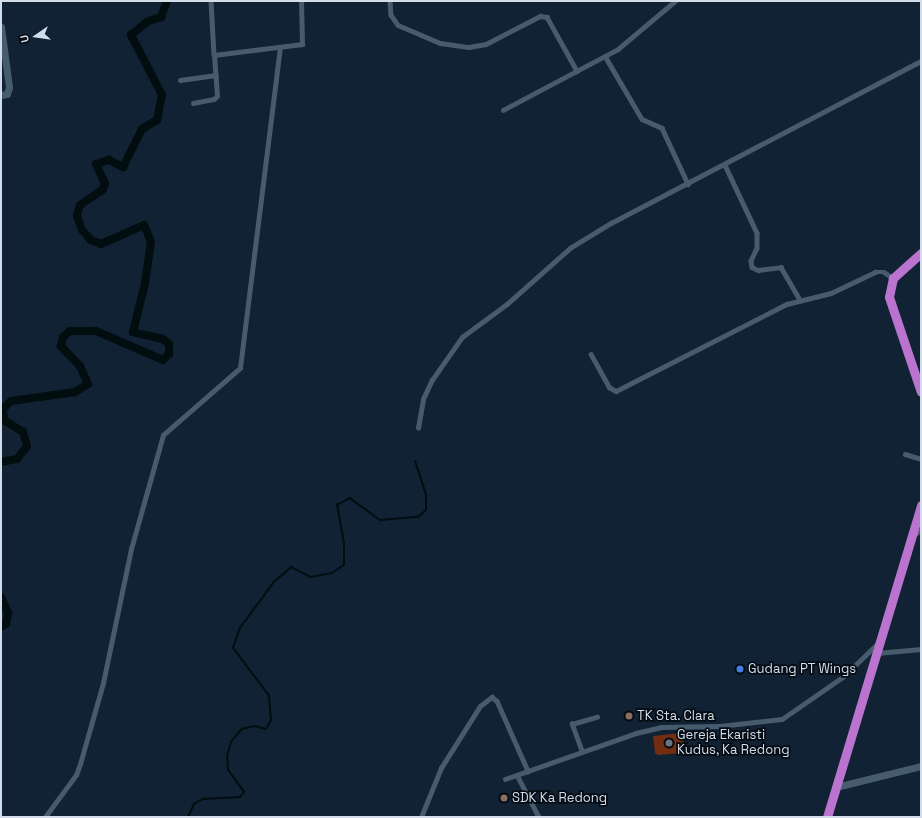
<!DOCTYPE html>
<html>
<head>
<meta charset="utf-8">
<style>
	body { margin:0 }
	#map { position:relative; width:922px; height:818px; overflow:hidden; background:#102234; font-family:"Space Grotesk",sans-serif }
	div>[style] { position:absolute }
	.stream>* { height:1.5px; margin:-0.75px; padding:0 0.75px; transform-origin:0.75px; border-radius:0.75px; background:#020d0f }
	.river>* { height:8px; margin:-4px; padding:0 4px; transform-origin:4px; border-radius:4px; background:#020d0f }
	.building>* { inset:0; background:#732e11 }
	.street>* { height:4.5px; margin:-2.25px; padding:0 2.25px; transform-origin:2.25px; border-radius:2.25px; background:#475b6f }
	.secondary>* { height:7px; margin:-3.5px; padding:0 3.5px; transform-origin:3.5px; border-radius:3.5px; background:#475b6f }
	.highway>* { height:9px; margin:-4.5px; padding:0 4.5px; transform-origin:4.5px; border-radius:4.5px; background:#ba74cf }
	.dots>* { width:11px; height:11px; translate:-50% -50%; box-sizing:border-box; border:2px solid #050b13; border-radius:50% }
	span { translate:-50% -50%; white-space:nowrap; text-align:center; line-height:1.15; -webkit-text-stroke:3.5px #050b13; paint-order:stroke }
	.poi-label { font-size:13px; color:#d2dde9 }
	.left { translate:0 -50%; text-align:left }
	.frame { position:absolute; inset:0; border:2px solid #d2dde9; pointer-events:none }
	.north { position:absolute; left:16px; top:16px; width:40px; height:40px; -webkit-text-stroke:3px #050b13; paint-order:stroke; rotate:257deg; font-size:11px; font-weight:700; line-height:16px; text-align:center; color:#d2dde9 }
	.north::after { content:''; display:block; margin:auto; width:14px; height:18px; background:#d2dde9; clip-path:polygon(50% 0,100% 100%,50% 72%,0 100%) }
</style>
</head>
<body>
<div id="map">
	<div class="stream">
		<div style="left:188px;top:817px;width:14px;rotate:-65deg"></div>
		<div style="left:194px;top:804px;width:10px;rotate:-29deg"></div>
		<div style="left:203px;top:799px;width:37px;rotate:-3deg"></div>
		<div style="left:240px;top:797px;width:6px;rotate:-51deg"></div>
		<div style="left:244px;top:792px;width:27px;rotate:-126deg"></div>
		<div style="left:228px;top:770px;width:14px;rotate:-94deg"></div>
		<div style="left:227px;top:756px;width:15px;rotate:-74deg"></div>
		<div style="left:231px;top:742px;width:17px;rotate:-50deg"></div>
		<div style="left:242px;top:729px;width:13px;rotate:-13deg"></div>
		<div style="left:255px;top:726px;width:11px;rotate:15deg"></div>
		<div style="left:266px;top:729px;width:10px;rotate:-61deg"></div>
		<div style="left:271px;top:720px;width:24px;rotate:-95deg"></div>
		<div style="left:269px;top:696px;width:60px;rotate:-126.9deg"></div>
		<div style="left:233px;top:648px;width:21px;rotate:-71deg"></div>
		<div style="left:240px;top:628px;width:57px;rotate:-53.5deg"></div>
		<div style="left:274px;top:582px;width:23px;rotate:-41deg"></div>
		<div style="left:291px;top:567px;width:22px;rotate:27deg"></div>
		<div style="left:311px;top:577px;width:21px;rotate:-11deg"></div>
		<div style="left:332px;top:573px;width:14px;rotate:-34deg"></div>
		<div style="left:344px;top:565px;width:21px;rotate:-90deg"></div>
		<div style="left:344px;top:544px;width:40px;rotate:-100deg"></div>
		<div style="left:337px;top:505px;width:15px;rotate:-28deg"></div>
		<div style="left:350px;top:498px;width:37px;rotate:36deg"></div>
		<div style="left:380px;top:520px;width:38px;rotate:-5deg"></div>
		<div style="left:418px;top:517px;width:11px;rotate:-41deg"></div>
		<div style="left:426px;top:510px;width:15px;rotate:-90deg"></div>
		<div style="left:426px;top:495px;width:35px;rotate:-108deg"></div>
	</div>
	<div class="river">
		<div style="left:1px;top:462px;width:16px;rotate:-11deg"></div>
		<div style="left:17px;top:459px;width:16px;rotate:-52deg"></div>
		<div style="left:27px;top:446px;width:15px;rotate:-106deg"></div>
		<div style="left:23px;top:432px;width:22px;rotate:-148deg"></div>
		<div style="left:4px;top:420px;width:11px;rotate:-95deg"></div>
		<div style="left:3px;top:409px;width:11px;rotate:-45deg"></div>
		<div style="left:11px;top:401px;width:65px;rotate:-8deg"></div>
		<div style="left:75px;top:392px;width:15px;rotate:-32deg"></div>
		<div style="left:88px;top:384px;width:20px;rotate:-114deg"></div>
		<div style="left:80px;top:366px;width:28px;rotate:-134deg"></div>
		<div style="left:61px;top:346px;width:9px;rotate:-77deg"></div>
		<div style="left:63px;top:337px;width:9px;rotate:-41deg"></div>
		<div style="left:70px;top:331px;width:26px"></div>
		<div style="left:96px;top:331px;width:73px;rotate:23.4deg"></div>
		<div style="left:163px;top:360px;width:8px;rotate:-45deg"></div>
		<div style="left:169px;top:354px;width:10px;rotate:-90deg"></div>
		<div style="left:169px;top:344px;width:8px;rotate:-140deg"></div>
		<div style="left:163px;top:339px;width:31px;rotate:-167deg"></div>
		<div style="left:133px;top:332px;width:50px;rotate:-76.2deg"></div>
		<div style="left:145px;top:283px;width:41px;rotate:-81.7deg"></div>
		<div style="left:151px;top:242px;width:18px;rotate:-112deg"></div>
		<div style="left:144px;top:225px;width:47px;rotate:156.2deg"></div>
		<div style="left:101px;top:244px;width:11px;rotate:-158deg"></div>
		<div style="left:91px;top:240px;width:13px;rotate:-132deg"></div>
		<div style="left:82px;top:230px;width:15px;rotate:-110deg"></div>
		<div style="left:77px;top:216px;width:11px;rotate:-75deg"></div>
		<div style="left:80px;top:205px;width:27px;rotate:-34deg"></div>
		<div style="left:102px;top:190px;width:7px;rotate:-63deg"></div>
		<div style="left:105px;top:184px;width:22px;rotate:-114deg"></div>
		<div style="left:96px;top:164px;width:14px;rotate:-17deg"></div>
		<div style="left:109px;top:160px;width:16px;rotate:27deg"></div>
		<div style="left:123px;top:167px;width:42px;rotate:-63.4deg"></div>
		<div style="left:142px;top:129px;width:17px;rotate:-31deg"></div>
		<div style="left:157px;top:120px;width:25px;rotate:-79deg"></div>
		<div style="left:162px;top:95px;width:68px;rotate:-117.3deg"></div>
		<div style="left:131px;top:35px;width:22px;rotate:-39deg"></div>
		<div style="left:148px;top:21px;width:14px;rotate:-17deg"></div>
		<div style="left:161px;top:17px;width:17px;rotate:-69deg"></div>
		<div style="left:1px;top:597px;width:17px;rotate:66deg"></div>
		<div style="left:8px;top:613px;width:11px;rotate:100deg"></div>
		<div style="left:6px;top:624px;width:6px;rotate:149deg"></div>
	</div>
	<div class="building">
		<div style="clip-path:polygon(681px 733px,685px 747px,680px 747px,681px 753px,658px 755px,655px 753px,653px 736px)"></div>
	</div>
	<div class="street">
		<div style="left:211px;top:1px;width:54px;rotate:86.8deg"></div>
		<div style="left:214px;top:55px;width:89px;rotate:-7.1deg"></div>
		<div style="left:302px;top:44px;width:43px;rotate:-91.3deg"></div>
		<div style="left:390px;top:1px;width:14px;rotate:86deg"></div>
		<div style="left:391px;top:15px;width:12px;rotate:55deg"></div>
		<div style="left:398px;top:25px;width:46px;rotate:23.2deg"></div>
		<div style="left:440px;top:43px;width:29px;rotate:8deg"></div>
		<div style="left:469px;top:47px;width:17px;rotate:-10deg"></div>
		<div style="left:486px;top:44px;width:61px;rotate:-27.4deg"></div>
		<div style="left:540px;top:16px;width:7px;rotate:8deg"></div>
		<div style="left:547px;top:17px;width:62px;rotate:60.9deg"></div>
		<div style="left:605px;top:56px;width:73px;rotate:59.6deg"></div>
		<div style="left:642px;top:119px;width:22px;rotate:24deg"></div>
		<div style="left:662px;top:128px;width:62px;rotate:65.1deg"></div>
		<div style="left:180px;top:80px;width:36px;rotate:-8deg"></div>
		<div style="left:193px;top:103px;width:21px;rotate:-11deg"></div>
		<div style="left:214px;top:99px;width:4px;rotate:-45deg"></div>
		<div style="left:217px;top:96px;width:41px;rotate:-94.2deg"></div>
		<div style="left:503px;top:110px;width:130px;rotate:-27.9deg"></div>
		<div style="left:618px;top:49px;width:75px;rotate:-40.1deg"></div>
		<div style="left:725px;top:165px;width:75px;rotate:64.8deg"></div>
		<div style="left:757px;top:233px;width:15px;rotate:90deg"></div>
		<div style="left:757px;top:248px;width:14px;rotate:115deg"></div>
		<div style="left:751px;top:261px;width:6px;rotate:81deg"></div>
		<div style="left:752px;top:267px;width:7px;rotate:27deg"></div>
		<div style="left:758px;top:270px;width:23px;rotate:-7deg"></div>
		<div style="left:781px;top:267px;width:38px;rotate:60deg"></div>
		<div style="left:591px;top:354px;width:38px;rotate:61deg"></div>
		<div style="left:609px;top:387px;width:8px;rotate:30deg"></div>
		<div style="left:616px;top:391px;width:192px;rotate:-27deg"></div>
		<div style="left:787px;top:304px;width:45px;rotate:-14deg"></div>
		<div style="left:831px;top:293px;width:49px;rotate:-25.5deg"></div>
		<div style="left:875px;top:272px;width:9px"></div>
		<div style="left:884px;top:272px;width:11px;rotate:34deg"></div>
		<div style="left:418px;top:428px;width:29px;rotate:-80deg"></div>
		<div style="left:423px;top:399px;width:21px;rotate:-65deg"></div>
		<div style="left:432px;top:380px;width:52px;rotate:-55.1deg"></div>
		<div style="left:462px;top:337px;width:56px;rotate:-36.3deg"></div>
		<div style="left:507px;top:304px;width:84px;rotate:-41.6deg"></div>
		<div style="left:570px;top:248px;width:48px;rotate:-31.4deg"></div>
		<div style="left:611px;top:223px;width:350px;rotate:-27.6deg"></div>
		<div style="left:905px;top:454px;width:17px;rotate:17deg"></div>
		<div style="left:914px;top:535px;width:9px;rotate:-36deg"></div>
		<div style="left:877px;top:653px;width:44px;rotate:-5.2deg"></div>
		<div style="left:582px;top:752px;width:30px;rotate:-110deg"></div>
		<div style="left:572px;top:724px;width:26px;rotate:-16deg"></div>
		<div style="left:517px;top:775px;width:47px;rotate:62.4deg"></div>
		<div style="left:505px;top:779px;width:139px;rotate:-19.3deg"></div>
		<div style="left:636px;top:733px;width:26px;rotate:-13deg"></div>
		<div style="left:661px;top:727px;width:59px;rotate:-1deg"></div>
		<div style="left:720px;top:726px;width:62px;rotate:-6.4deg"></div>
		<div style="left:782px;top:719px;width:75px;rotate:-34.7deg"></div>
		<div style="left:844px;top:676px;width:45px;rotate:-44.1deg"></div>
		<div style="left:45px;top:817px;width:52px;rotate:-53.6deg"></div>
		<div style="left:76px;top:775px;width:12px;rotate:-70deg"></div>
		<div style="left:80px;top:764px;width:84px;rotate:-74.1deg"></div>
		<div style="left:103px;top:683px;width:137px;rotate:-78.2deg"></div>
		<div style="left:131px;top:549px;width:118px;rotate:-74.3deg"></div>
		<div style="left:163px;top:435px;width:102px;rotate:-41deg"></div>
		<div style="left:240px;top:368px;width:323px;rotate:-82.9deg"></div>
		<div style="left:421px;top:817px;width:53px;rotate:-67.8deg"></div>
		<div style="left:441px;top:768px;width:73px;rotate:-57.8deg"></div>
		<div style="left:480px;top:706px;width:15px;rotate:-37deg"></div>
		<div style="left:492px;top:697px;width:6px;rotate:39deg"></div>
		<div style="left:497px;top:701px;width:77px;rotate:66.1deg"></div>
	</div>
	<div class="secondary">
		<div style="left:1px;top:27px;width:61px;rotate:82.4deg"></div>
		<div style="left:9px;top:87px;width:7px;rotate:106deg"></div>
		<div style="left:7px;top:94px;width:6px;rotate:171deg"></div>
		<div style="left:836px;top:787px;width:88px;rotate:-13.9deg"></div>
	</div>
	<div class="highway">
		<div style="left:921px;top:253px;width:38px;rotate:138deg"></div>
		<div style="left:893px;top:278px;width:19px;rotate:102deg"></div>
		<div style="left:889px;top:297px;width:100px;rotate:71.4deg"></div>
		<div style="left:827px;top:817px;width:326px;rotate:-73.2deg"></div>
	</div>
	<div class="dots">
		<div style="left:740px;top:669px;background:#3f7fe0"></div>
		<div style="left:629px;top:716px;background:#8d6e63"></div>
		<div style="left:669px;top:743px;background:#6b7280"></div>
		<div style="left:504px;top:798px;background:#8d6e63"></div>
	</div>
	<div class="poi-label">
		<span class="left" style="left:748px;top:669px">Gudang PT Wings</span>
		<span class="left" style="left:637px;top:716px">TK Sta. Clara</span>
		<span class="left" style="left:677px;top:743px">Gereja Ekaristi<br>Kudus, Ka Redong</span>
		<span class="left" style="left:512px;top:798px">SDK Ka Redong</span>
	</div>
	<div class="frame"></div>
	<div class="north">U</div>
</div>
</body>
</html>
